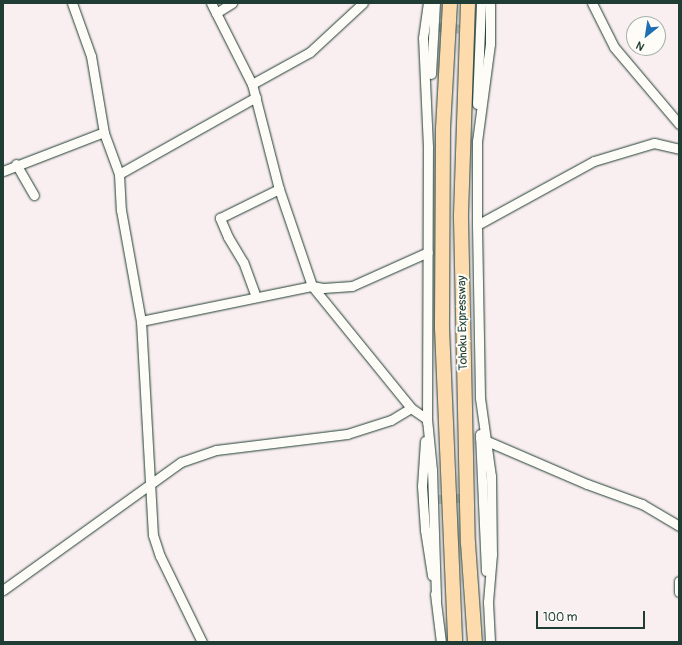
<!DOCTYPE html>
<html>
<head>
<meta charset="utf-8">
<style>
	body { margin:0 }
	#map { position:relative; width:682px; height:645px; overflow:hidden; background:#f9eef0; font-family:Pangolin,sans-serif }
	div>[style] { position:absolute }
	.minor-tunnel>* { height:9px; margin-top:-4.5px; transform-origin:0; background:repeating-linear-gradient(90deg,#cdcbca 0 9px,transparent 0 13.5px) }
	.roads { filter:drop-shadow(0 0 1px #1f3d34) drop-shadow(0 0 1px #1f3d34) }
	.minor>* { height:9px; margin:-4.5px; padding:0 4.5px; transform-origin:4.5px; border-radius:4.5px; background:#fdfcf7 }
	.highway>* { height:14px; margin:-7px; padding:0 7px; transform-origin:7px; border-radius:7px; background:#fedbac }
	span { translate:-50% -50%; white-space:nowrap; text-align:center; line-height:1.15; -webkit-text-stroke:4px #fdfcf7; paint-order:stroke }
	.street-label { font-size:12px; color:#1f3d34 }
	.frame { position:absolute; inset:0; border:4px solid #1f3d34; pointer-events:none }
	.north { position:absolute; left:626px; top:16px; width:40px; height:40px; box-sizing:border-box; background:#fdfcf7; border:1px solid #a4b0a9; border-radius:50%; rotate:210deg; font-size:11px; font-weight:700; line-height:16px; text-align:center; color:#1f3d34 }
	.north::after { content:''; display:block; margin:auto; width:14px; height:18px; background:#1f6fb2; clip-path:polygon(50% 0,100% 100%,50% 72%,0 100%) }
	.scale { position:absolute; left:536px; top:611px; width:109px; height:18px; box-sizing:border-box; border:2px solid #1f3d34; border-top:0; padding-left:5px; font-size:12px; line-height:14px; white-space:nowrap; color:#1f3d34; -webkit-text-stroke:3px #fdfcf7; paint-order:stroke }
</style>
</head>
<body>
<div id="map">
	<div class="minor-tunnel">
		<div style="left:437px;top:27px;width:40px;rotate:4.3deg"></div>
		<div style="left:438px;top:499px;width:39px;rotate:-3deg"></div>
	</div>
	<div class="roads">
		<div class="minor">
			<div style="left:72px;top:3px;width:56px;rotate:70.3deg"></div>
			<div style="left:91px;top:56px;width:78px;rotate:80.4deg"></div>
			<div style="left:104px;top:133px;width:44px;rotate:69.9deg"></div>
			<div style="left:119px;top:174px;width:36px;rotate:87deg"></div>
			<div style="left:121px;top:210px;width:113px;rotate:79.8deg"></div>
			<div style="left:141px;top:321px;width:214px;rotate:86.8deg"></div>
			<div style="left:153px;top:535px;width:22px;rotate:72deg"></div>
			<div style="left:160px;top:556px;width:96px;rotate:64deg"></div>
			<div style="left:211px;top:3px;width:91px;rotate:63.2deg"></div>
			<div style="left:252px;top:84px;width:108px;rotate:75.6deg"></div>
			<div style="left:279px;top:189px;width:102px;rotate:71.2deg"></div>
			<div style="left:312px;top:286px;width:157px;rotate:50.9deg"></div>
			<div style="left:411px;top:408px;width:19px;rotate:35deg"></div>
			<div style="left:427px;top:419px;width:51px;rotate:84.4deg"></div>
			<div style="left:432px;top:470px;width:129px;rotate:88.2deg"></div>
			<div style="left:490px;top:3px;width:41px;rotate:90deg"></div>
			<div style="left:490px;top:44px;width:98px;rotate:97.6deg"></div>
			<div style="left:477px;top:141px;width:84px;rotate:90deg"></div>
			<div style="left:477px;top:225px;width:173px;rotate:89deg"></div>
			<div style="left:480px;top:398px;width:79px;rotate:82deg"></div>
			<div style="left:491px;top:476px;width:78px;rotate:89.3deg"></div>
			<div style="left:492px;top:554px;width:48px;rotate:94.8deg"></div>
			<div style="left:488px;top:602px;width:40px;rotate:87.1deg"></div>
			<div style="left:592px;top:3px;width:49px;rotate:63.4deg"></div>
			<div style="left:614px;top:47px;width:101px;rotate:49.8deg"></div>
			<div style="left:216px;top:13px;width:19px;rotate:-32deg"></div>
			<div style="left:431px;top:74px;width:71px;rotate:-86.8deg"></div>
			<div style="left:252px;top:84px;width:66px;rotate:-28.9deg"></div>
			<div style="left:310px;top:52px;width:72px;rotate:-42.8deg"></div>
			<div style="left:477px;top:104px;width:101px;rotate:-87.7deg"></div>
			<div style="left:16px;top:164px;width:36px;rotate:60deg"></div>
			<div style="left:3px;top:171px;width:108px;rotate:-21.1deg"></div>
			<div style="left:119px;top:174px;width:157px;rotate:-29.3deg"></div>
			<div style="left:477px;top:225px;width:133px;rotate:-28.7deg"></div>
			<div style="left:594px;top:161px;width:63px;rotate:-16.7deg"></div>
			<div style="left:654px;top:143px;width:26px;rotate:13deg"></div>
			<div style="left:256px;top:297px;width:37px;rotate:-110deg"></div>
			<div style="left:243px;top:262px;width:29px;rotate:-121deg"></div>
			<div style="left:228px;top:237px;width:21px;rotate:-113deg"></div>
			<div style="left:220px;top:218px;width:66px;rotate:-26.2deg"></div>
			<div style="left:141px;top:321px;width:175px;rotate:-11.6deg"></div>
			<div style="left:312px;top:286px;width:11px;rotate:10deg"></div>
			<div style="left:323px;top:288px;width:29px;rotate:-4deg"></div>
			<div style="left:352px;top:286px;width:83px;rotate:-24.1deg"></div>
			<div style="left:427px;top:422px;width:275px;rotate:-89.8deg"></div>
			<div style="left:428px;top:147px;width:109px;rotate:-92.6deg"></div>
			<div style="left:423px;top:38px;width:35px;rotate:-82deg"></div>
			<div style="left:480px;top:434px;width:137px;rotate:87.5deg"></div>
			<div style="left:480px;top:438px;width:116px;rotate:23.3deg"></div>
			<div style="left:587px;top:484px;width:59px;rotate:20deg"></div>
			<div style="left:642px;top:504px;width:43px;rotate:30.7deg"></div>
			<div style="left:425px;top:441px;width:45px;rotate:93.8deg"></div>
			<div style="left:422px;top:486px;width:44px;rotate:86.1deg"></div>
			<div style="left:425px;top:530px;width:46px;rotate:81.2deg"></div>
			<div style="left:679px;top:581px;width:11px;rotate:90deg"></div>
			<div style="left:3px;top:590px;width:219px;rotate:-35.7deg"></div>
			<div style="left:181px;top:462px;width:37px;rotate:-19deg"></div>
			<div style="left:216px;top:450px;width:132px;rotate:-7deg"></div>
			<div style="left:347px;top:434px;width:46px;rotate:-17.7deg"></div>
			<div style="left:391px;top:420px;width:23px;rotate:-31deg"></div>
			<div style="left:435px;top:594px;width:48px;rotate:82.9deg"></div>
		</div>
		<div class="highway">
			<div style="left:450px;top:3px;width:126px;rotate:93.2deg"></div>
			<div style="left:443px;top:129px;width:199px;rotate:90.3deg"></div>
			<div style="left:442px;top:328px;width:314px;rotate:87.6deg"></div>
			<div style="left:468px;top:3px;width:215px;rotate:91.9deg"></div>
			<div style="left:461px;top:218px;width:325px;rotate:88.8deg"></div>
			<div style="left:468px;top:543px;width:99px;rotate:86deg"></div>
		</div>
	</div>
	<div class="street-label">
		<span style="left:463px;top:323px;rotate:-91deg">Tohoku Expressway</span>
	</div>
	<div class="frame"></div>
	<div class="north">N</div>
	<div class="scale">100 m</div>
</div>
</body>
</html>
